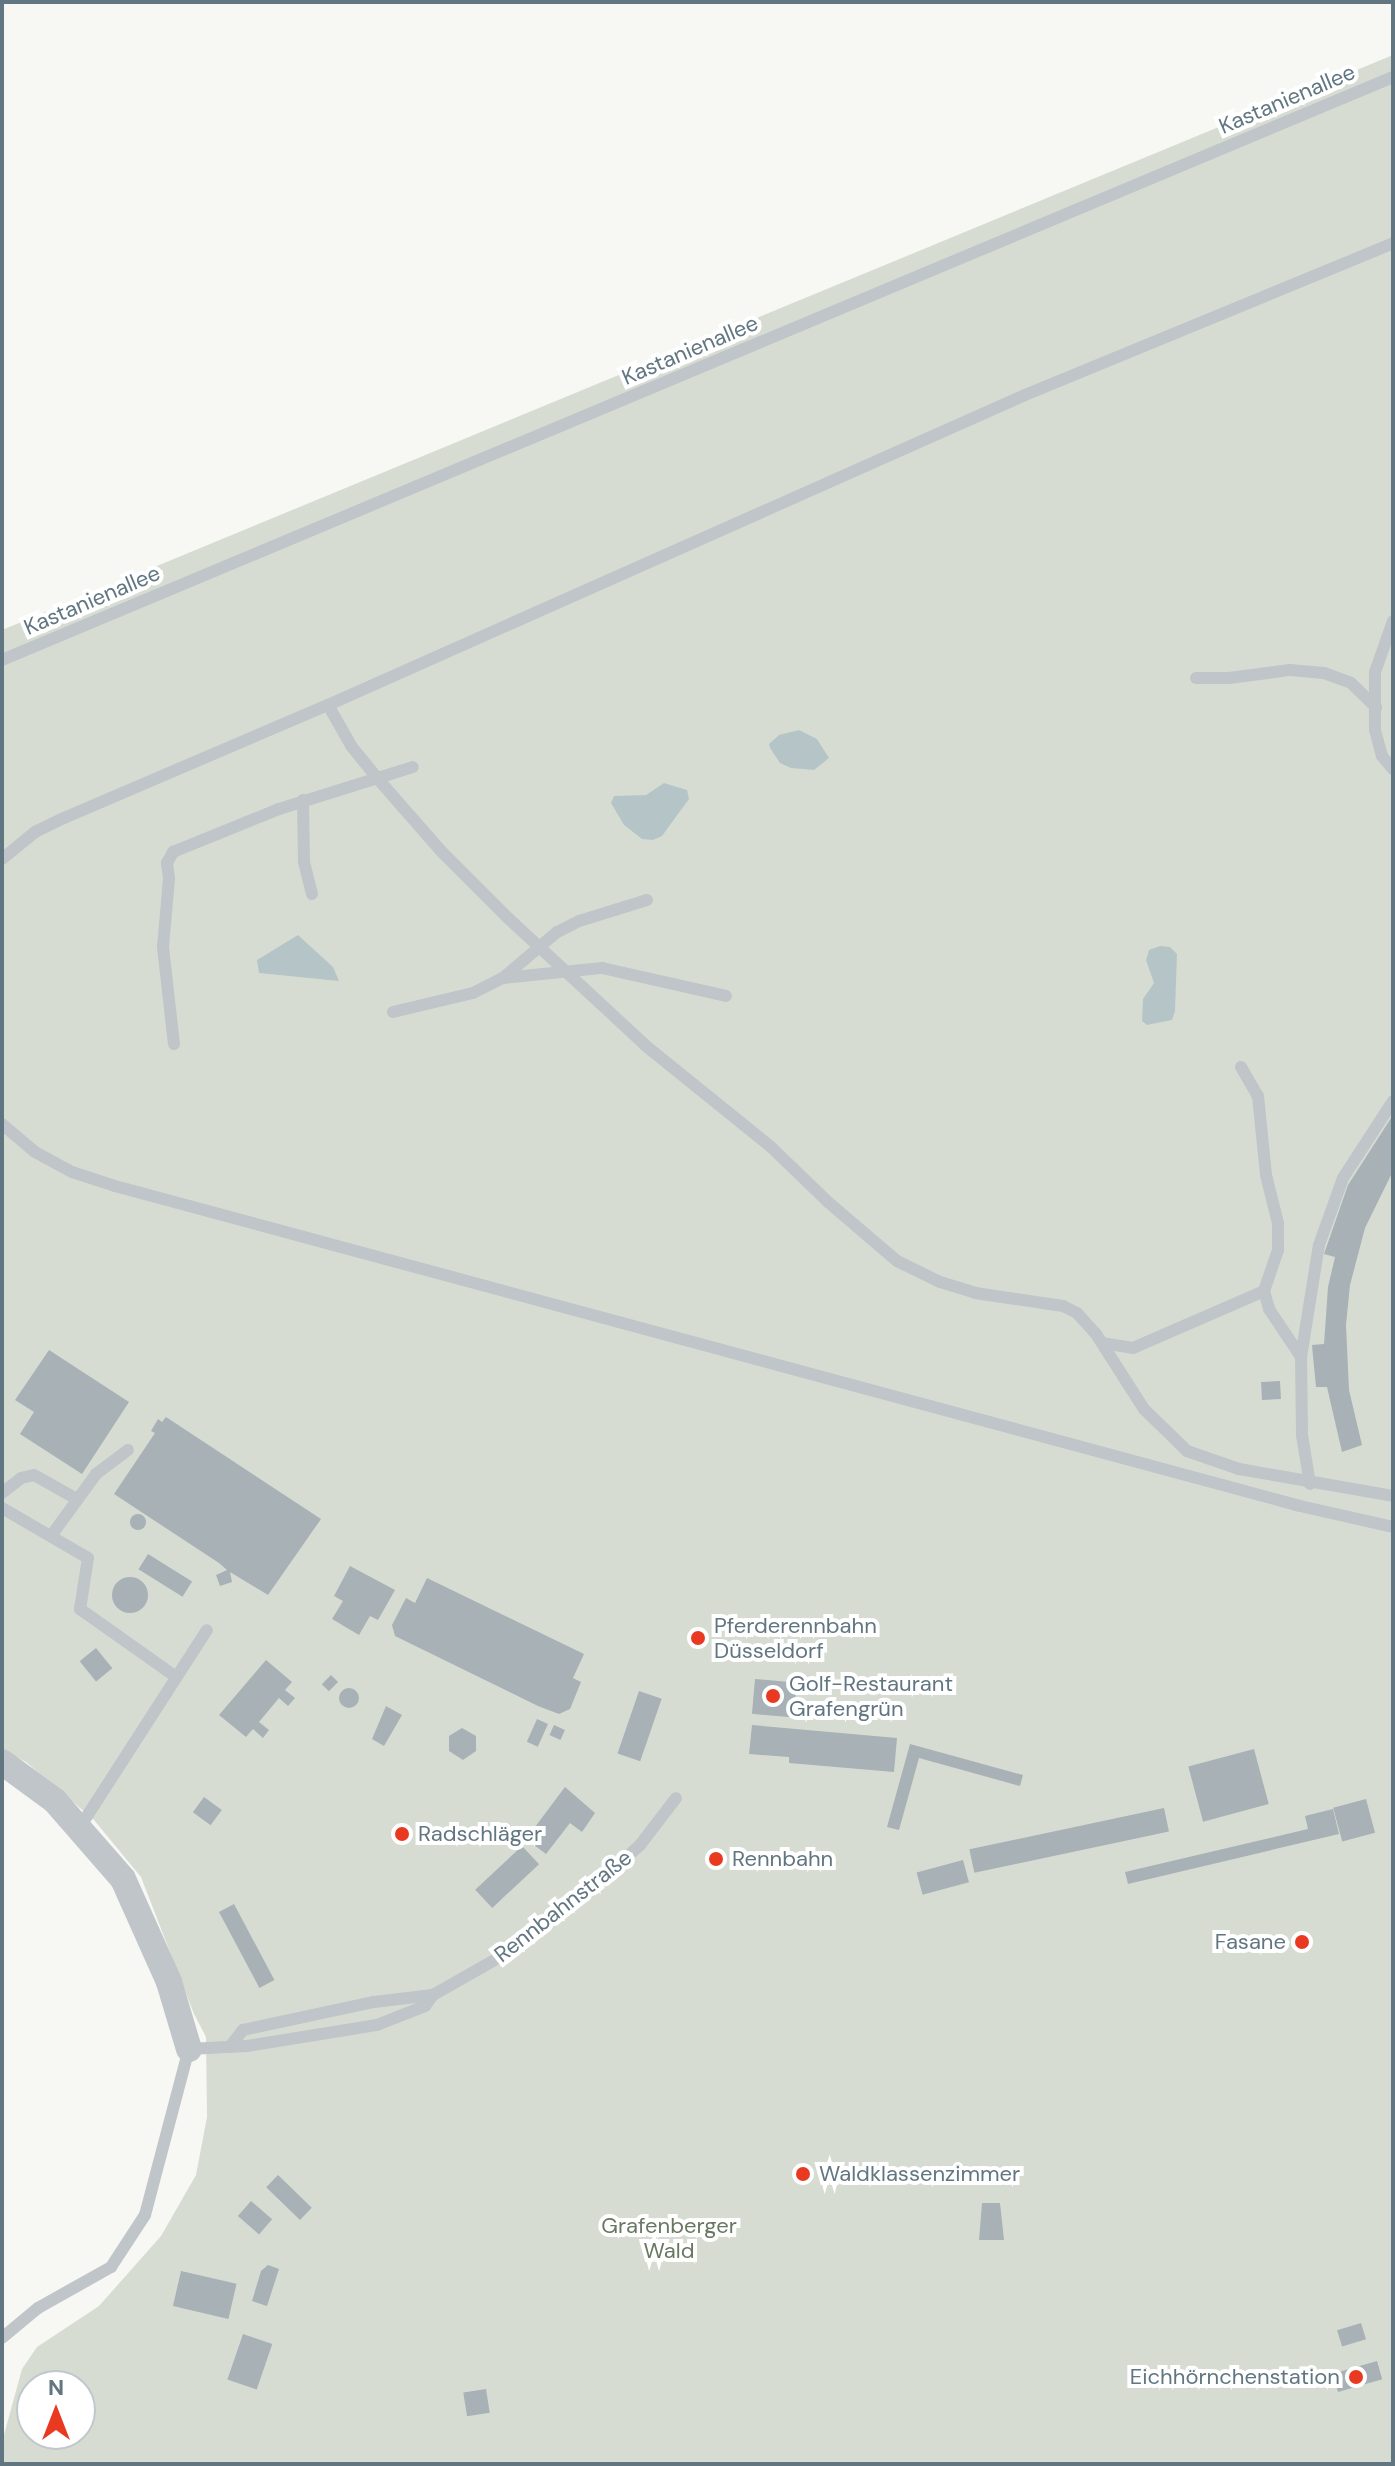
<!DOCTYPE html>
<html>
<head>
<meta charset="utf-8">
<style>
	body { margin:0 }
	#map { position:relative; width:1395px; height:2466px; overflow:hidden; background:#f7f7f4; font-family:"DM Sans",sans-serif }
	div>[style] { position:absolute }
	.green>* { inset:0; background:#d7dcd3 }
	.water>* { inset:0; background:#b5c5c7 }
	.building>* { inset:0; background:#a7b1b6; transform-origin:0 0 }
	.round { border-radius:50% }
	.lane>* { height:12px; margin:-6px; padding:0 6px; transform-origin:6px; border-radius:6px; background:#bfc5c8 }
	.street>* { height:26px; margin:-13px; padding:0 13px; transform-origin:13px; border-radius:13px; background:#bfc5c8 }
	.dots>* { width:22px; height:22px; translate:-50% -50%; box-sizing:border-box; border:4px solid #fff; border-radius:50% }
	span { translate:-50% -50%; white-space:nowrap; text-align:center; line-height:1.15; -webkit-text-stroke:8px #fff; paint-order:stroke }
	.street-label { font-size:22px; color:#617680 }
	.poi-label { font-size:22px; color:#617680 }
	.left { translate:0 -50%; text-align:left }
	.right { translate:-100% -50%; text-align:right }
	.park-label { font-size:22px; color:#677860 }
	.frame { position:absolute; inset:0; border:4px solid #617680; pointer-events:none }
	.north { position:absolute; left:16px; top:2370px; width:80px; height:80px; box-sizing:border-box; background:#fff; border:2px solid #c0c8cc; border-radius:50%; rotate:0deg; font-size:22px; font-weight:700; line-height:32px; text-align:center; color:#617680 }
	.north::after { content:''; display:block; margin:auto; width:28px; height:36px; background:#ea3921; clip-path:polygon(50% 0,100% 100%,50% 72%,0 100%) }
</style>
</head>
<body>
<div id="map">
	<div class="green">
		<div style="clip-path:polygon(evenodd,1393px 55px,1393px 2464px,2px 2464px,2px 2442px,22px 2369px,37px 2347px,99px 2306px,161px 2236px,196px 2175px,207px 2117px,206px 2037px,194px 2014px,141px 1877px,94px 1820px,26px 1762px,2px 1749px,2px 630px,1393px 55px,32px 2386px,80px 2386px,80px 2434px,32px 2434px,32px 2386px)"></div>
	</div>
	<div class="water">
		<div style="clip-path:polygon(799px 730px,817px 739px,829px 758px,814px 770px,791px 768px,780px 763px,770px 748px,769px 744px,779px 735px)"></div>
		<div style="clip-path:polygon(664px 783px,687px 790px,689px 799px,662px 836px,653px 840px,642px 839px,624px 825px,611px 803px,614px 796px,646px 795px)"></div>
		<div style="clip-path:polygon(298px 935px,333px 967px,339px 981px,259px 973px,257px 960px)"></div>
		<div style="clip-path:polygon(1160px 946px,1170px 947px,1177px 954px,1175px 1011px,1172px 1020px,1147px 1025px,1142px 1021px,1143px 999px,1154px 983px,1146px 960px,1149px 950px)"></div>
	</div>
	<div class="building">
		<div style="clip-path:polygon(1393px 1115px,1393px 1171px,1365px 1228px,1350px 1285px,1346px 1325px,1349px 1390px,1362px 1445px,1342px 1452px,1327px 1387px,1316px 1387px,1313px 1356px,1312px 1345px,1324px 1344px,1328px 1287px,1335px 1257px,1324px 1254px,1348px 1185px)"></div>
		<div style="clip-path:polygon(49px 1350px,129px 1402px,82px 1474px,20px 1434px,34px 1412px,15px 1400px)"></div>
		<div style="left:1280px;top:1381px;width:18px;height:19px;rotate:87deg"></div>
		<div style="clip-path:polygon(166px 1417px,321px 1519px,268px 1595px,230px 1572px,232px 1582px,220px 1586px,216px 1575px,227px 1570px,219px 1563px,114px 1494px,155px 1433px,151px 1431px,158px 1419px,162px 1422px)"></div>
		<div class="round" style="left:130px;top:1514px;width:16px;height:16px"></div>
		<div style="left:148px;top:1554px;width:52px;height:18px;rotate:32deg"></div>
		<div style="clip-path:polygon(350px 1566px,395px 1590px,378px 1620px,370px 1616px,359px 1635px,332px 1619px,343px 1601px,334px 1596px)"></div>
		<div class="round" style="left:112px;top:1577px;width:36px;height:36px"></div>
		<div style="clip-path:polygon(427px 1578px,584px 1654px,573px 1678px,581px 1682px,570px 1709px,559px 1714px,538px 1706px,395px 1636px,392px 1625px,406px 1598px,415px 1603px)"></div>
		<div style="left:96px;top:1648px;width:26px;height:21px;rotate:51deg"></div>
		<div style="clip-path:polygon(266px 1660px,292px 1682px,285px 1690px,295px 1698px,288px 1706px,279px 1698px,259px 1722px,269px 1730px,263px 1738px,253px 1729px,246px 1737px,219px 1715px)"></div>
		<div style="left:331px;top:1675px;width:10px;height:13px;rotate:45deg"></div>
		<div style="left:755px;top:1679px;width:42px;height:35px;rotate:5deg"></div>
		<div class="round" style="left:339px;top:1688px;width:20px;height:20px"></div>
		<div style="left:639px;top:1691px;width:24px;height:66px;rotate:19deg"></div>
		<div style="clip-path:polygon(386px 1706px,402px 1715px,384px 1746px,372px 1739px)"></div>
		<div style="left:537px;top:1719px;width:12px;height:25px;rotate:24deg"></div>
		<div style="left:554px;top:1725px;width:12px;height:11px;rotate:24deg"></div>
		<div style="clip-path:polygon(752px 1725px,897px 1738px,894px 1772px,789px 1763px,789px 1757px,749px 1754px)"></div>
		<div style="clip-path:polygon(462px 1728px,476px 1736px,476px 1751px,463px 1760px,449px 1751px,449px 1736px)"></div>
		<div style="clip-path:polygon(910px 1744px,1023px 1775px,1020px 1786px,919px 1758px,899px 1830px,887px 1827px)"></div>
		<div style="left:1254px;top:1749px;width:57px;height:68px;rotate:75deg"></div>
		<div style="clip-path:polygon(565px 1787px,595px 1813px,582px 1832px,570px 1823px,546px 1854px,526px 1839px)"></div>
		<div style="left:204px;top:1797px;width:22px;height:19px;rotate:36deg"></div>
		<div style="left:1366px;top:1799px;width:35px;height:34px;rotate:75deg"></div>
		<div style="left:1164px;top:1808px;width:24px;height:199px;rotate:78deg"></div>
		<div style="clip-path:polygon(1333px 1809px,1339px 1834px,1128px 1884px,1125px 1872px,1308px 1829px,1305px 1816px)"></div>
		<div style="left:522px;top:1846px;width:25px;height:64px;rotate:47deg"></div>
		<div style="left:963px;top:1860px;width:23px;height:48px;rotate:75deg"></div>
		<div style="left:234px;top:1904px;width:86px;height:17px;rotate:62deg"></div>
		<div style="left:278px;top:2175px;width:47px;height:17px;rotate:44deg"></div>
		<div style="left:251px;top:2201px;width:28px;height:20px;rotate:41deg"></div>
		<div style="clip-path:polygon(982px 2203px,1000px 2203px,1004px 2240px,979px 2240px)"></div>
		<div style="clip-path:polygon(268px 2265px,279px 2269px,267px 2306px,252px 2301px,261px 2271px)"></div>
		<div style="left:181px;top:2271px;width:57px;height:36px;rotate:13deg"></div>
		<div style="left:1361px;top:2323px;width:17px;height:25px;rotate:73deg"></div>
		<div style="left:243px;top:2334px;width:31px;height:48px;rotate:19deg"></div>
		<div style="left:1377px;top:2361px;width:19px;height:46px;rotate:74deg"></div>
		<div style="left:486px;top:2389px;width:24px;height:23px;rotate:81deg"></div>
	</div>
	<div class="lane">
		<div style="left:1393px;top:621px;width:54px;rotate:109.4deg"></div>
		<div style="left:1375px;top:672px;width:58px;rotate:90deg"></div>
		<div style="left:1375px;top:730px;width:27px;rotate:75deg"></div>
		<div style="left:1382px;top:756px;width:17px;rotate:50deg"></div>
		<div style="left:2px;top:660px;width:1508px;rotate:-22.74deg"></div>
		<div style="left:1196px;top:678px;width:33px"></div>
		<div style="left:1229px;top:678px;width:62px;rotate:-7.5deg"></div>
		<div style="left:1290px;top:670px;width:34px;rotate:5deg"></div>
		<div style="left:1324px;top:673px;width:29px;rotate:20deg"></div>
		<div style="left:1351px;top:683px;width:35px;rotate:44deg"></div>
		<div style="left:328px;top:705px;width:48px;rotate:60.3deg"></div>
		<div style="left:352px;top:747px;width:41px;rotate:50.9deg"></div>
		<div style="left:378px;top:779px;width:97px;rotate:48.8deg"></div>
		<div style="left:442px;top:852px;width:93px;rotate:45deg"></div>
		<div style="left:508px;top:918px;width:188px;rotate:42.8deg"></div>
		<div style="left:646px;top:1046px;width:159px;rotate:38.9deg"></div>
		<div style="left:770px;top:1146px;width:81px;rotate:44deg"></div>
		<div style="left:828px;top:1202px;width:91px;rotate:40.5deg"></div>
		<div style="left:897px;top:1261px;width:48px;rotate:26deg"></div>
		<div style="left:940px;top:1282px;width:37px;rotate:17deg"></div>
		<div style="left:975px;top:1293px;width:89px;rotate:8.4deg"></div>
		<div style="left:1063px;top:1306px;width:16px;rotate:27deg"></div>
		<div style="left:1077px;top:1313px;width:28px;rotate:48deg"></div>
		<div style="left:1096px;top:1334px;width:89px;rotate:57.4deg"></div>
		<div style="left:1144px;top:1409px;width:60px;rotate:44.3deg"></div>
		<div style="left:1187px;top:1451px;width:55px;rotate:19.1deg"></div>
		<div style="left:1239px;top:1469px;width:156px;rotate:9.9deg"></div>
		<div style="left:303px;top:800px;width:62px;rotate:89.1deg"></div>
		<div style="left:304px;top:862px;width:33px;rotate:76deg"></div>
		<div style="left:2px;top:859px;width:43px;rotate:-39.3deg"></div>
		<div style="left:35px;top:832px;width:32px;rotate:-26deg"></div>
		<div style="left:64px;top:818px;width:287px;rotate:-23.2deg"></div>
		<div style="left:328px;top:705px;width:763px;rotate:-23.98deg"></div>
		<div style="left:1025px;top:395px;width:398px;rotate:-22.4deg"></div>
		<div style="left:647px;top:900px;width:71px;rotate:162.8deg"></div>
		<div style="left:579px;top:921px;width:25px;rotate:153deg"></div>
		<div style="left:557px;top:932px;width:71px;rotate:139.6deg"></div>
		<div style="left:503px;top:978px;width:100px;rotate:-5.8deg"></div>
		<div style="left:602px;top:968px;width:127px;rotate:12.7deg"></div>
		<div style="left:393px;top:1012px;width:82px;rotate:-13.4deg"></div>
		<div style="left:473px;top:993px;width:34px;rotate:-27deg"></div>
		<div style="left:174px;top:1044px;width:98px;rotate:-96.5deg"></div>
		<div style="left:163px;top:947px;width:69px;rotate:-85deg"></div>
		<div style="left:169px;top:878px;width:15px;rotate:-98deg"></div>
		<div style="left:167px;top:863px;width:13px;rotate:-61deg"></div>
		<div style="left:173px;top:852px;width:114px;rotate:-22.1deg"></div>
		<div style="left:279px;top:809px;width:140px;rotate:-17.4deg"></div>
		<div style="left:1241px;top:1067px;width:34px;rotate:60deg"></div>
		<div style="left:1258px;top:1096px;width:79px;rotate:84.2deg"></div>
		<div style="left:1266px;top:1175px;width:49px;rotate:76deg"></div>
		<div style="left:1278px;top:1223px;width:27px;rotate:90deg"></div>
		<div style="left:1278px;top:1250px;width:43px;rotate:108.9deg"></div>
		<div style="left:1264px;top:1291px;width:19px;rotate:74deg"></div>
		<div style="left:1269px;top:1309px;width:58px;rotate:56.3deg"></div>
		<div style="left:2px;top:1124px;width:43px;rotate:40.3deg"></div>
		<div style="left:35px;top:1152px;width:42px;rotate:28.4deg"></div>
		<div style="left:72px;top:1172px;width:45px;rotate:18deg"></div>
		<div style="left:115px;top:1186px;width:1227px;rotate:15.11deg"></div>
		<div style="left:1300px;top:1506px;width:95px;rotate:12.7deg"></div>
		<div style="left:1102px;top:1343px;width:31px;rotate:9deg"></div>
		<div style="left:1133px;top:1348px;width:143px;rotate:-23.5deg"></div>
		<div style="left:1310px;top:1484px;width:50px;rotate:-99.3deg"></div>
		<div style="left:1302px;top:1435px;width:78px;rotate:-90.7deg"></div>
		<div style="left:1301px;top:1357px;width:113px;rotate:-80.9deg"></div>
		<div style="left:1319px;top:1245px;width:71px;rotate:-70.3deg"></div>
		<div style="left:1343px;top:1178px;width:92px;rotate:-57deg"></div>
		<div style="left:2px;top:1493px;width:24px;rotate:-38deg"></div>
		<div style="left:21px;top:1478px;width:13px;rotate:-13deg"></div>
		<div style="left:34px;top:1475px;width:49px;rotate:29.2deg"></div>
		<div style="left:2px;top:1508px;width:99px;rotate:30.2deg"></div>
		<div style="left:88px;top:1558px;width:52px;rotate:98.9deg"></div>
		<div style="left:80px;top:1609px;width:118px;rotate:35.3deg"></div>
		<div style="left:51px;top:1536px;width:77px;rotate:-54deg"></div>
		<div style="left:96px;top:1474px;width:40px;rotate:-37deg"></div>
		<div style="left:80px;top:1827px;width:234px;rotate:-57.2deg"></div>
		<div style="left:232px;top:2044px;width:18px;rotate:-52deg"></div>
		<div style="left:243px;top:2030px;width:134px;rotate:-12.1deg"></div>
		<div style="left:374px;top:2002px;width:59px;rotate:-6.8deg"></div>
		<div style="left:2px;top:2338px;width:47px;rotate:-39.8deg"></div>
		<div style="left:38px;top:2308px;width:84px;rotate:-29.3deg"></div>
		<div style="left:111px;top:2267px;width:62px;rotate:-56.8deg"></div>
		<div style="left:145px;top:2215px;width:172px;rotate:-75.2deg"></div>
		<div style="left:189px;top:2049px;width:58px;rotate:-3deg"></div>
		<div style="left:247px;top:2046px;width:132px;rotate:-9.2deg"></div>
		<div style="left:377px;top:2025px;width:52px;rotate:-21.6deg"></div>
		<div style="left:425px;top:2006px;width:14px;rotate:-54deg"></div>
		<div style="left:433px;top:1995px;width:85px;rotate:-29.6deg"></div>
		<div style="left:507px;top:1953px;width:116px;rotate:-37.3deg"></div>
		<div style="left:599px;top:1883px;width:56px;rotate:-42.8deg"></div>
		<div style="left:640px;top:1845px;width:59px;rotate:-52.5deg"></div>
	</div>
	<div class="street">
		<div style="left:2px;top:1762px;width:66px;rotate:36.3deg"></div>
		<div style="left:55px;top:1801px;width:103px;rotate:48.9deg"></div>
		<div style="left:123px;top:1879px;width:113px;rotate:65.9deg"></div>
		<div style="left:169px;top:1982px;width:70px;rotate:73.4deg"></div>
	</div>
	<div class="dots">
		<div style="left:698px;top:1638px;background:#ea3921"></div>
		<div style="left:773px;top:1696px;background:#ea3921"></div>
		<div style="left:402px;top:1834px;background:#ea3921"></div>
		<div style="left:716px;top:1859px;background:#ea3921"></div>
		<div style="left:1302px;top:1942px;background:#ea3921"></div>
		<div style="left:803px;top:2174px;background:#ea3921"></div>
		<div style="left:1356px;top:2377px;background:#ea3921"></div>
	</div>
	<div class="street-label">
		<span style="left:1287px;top:99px;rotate:-23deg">Kastanienallee</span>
		<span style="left:690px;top:350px;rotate:-23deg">Kastanienallee</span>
		<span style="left:92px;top:600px;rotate:-23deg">Kastanienallee</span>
		<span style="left:563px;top:1906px;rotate:-38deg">Rennbahnstraße</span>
	</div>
	<div class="poi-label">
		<span class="left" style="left:714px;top:1638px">Pferderennbahn<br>Düsseldorf</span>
		<span class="left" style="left:789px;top:1696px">Golf-Restaurant<br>Grafengrün</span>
		<span class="left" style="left:418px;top:1834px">Radschläger</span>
		<span class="left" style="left:732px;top:1859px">Rennbahn</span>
		<span class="right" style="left:1286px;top:1942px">Fasane</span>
		<span class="left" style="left:819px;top:2174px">Waldklassenzimmer</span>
		<span class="right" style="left:1340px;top:2377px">Eichhörnchenstation</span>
	</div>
	<div class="park-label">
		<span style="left:669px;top:2238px">Grafenberger<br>Wald</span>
	</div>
	<div class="frame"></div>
	<div class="north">N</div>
</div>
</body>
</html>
